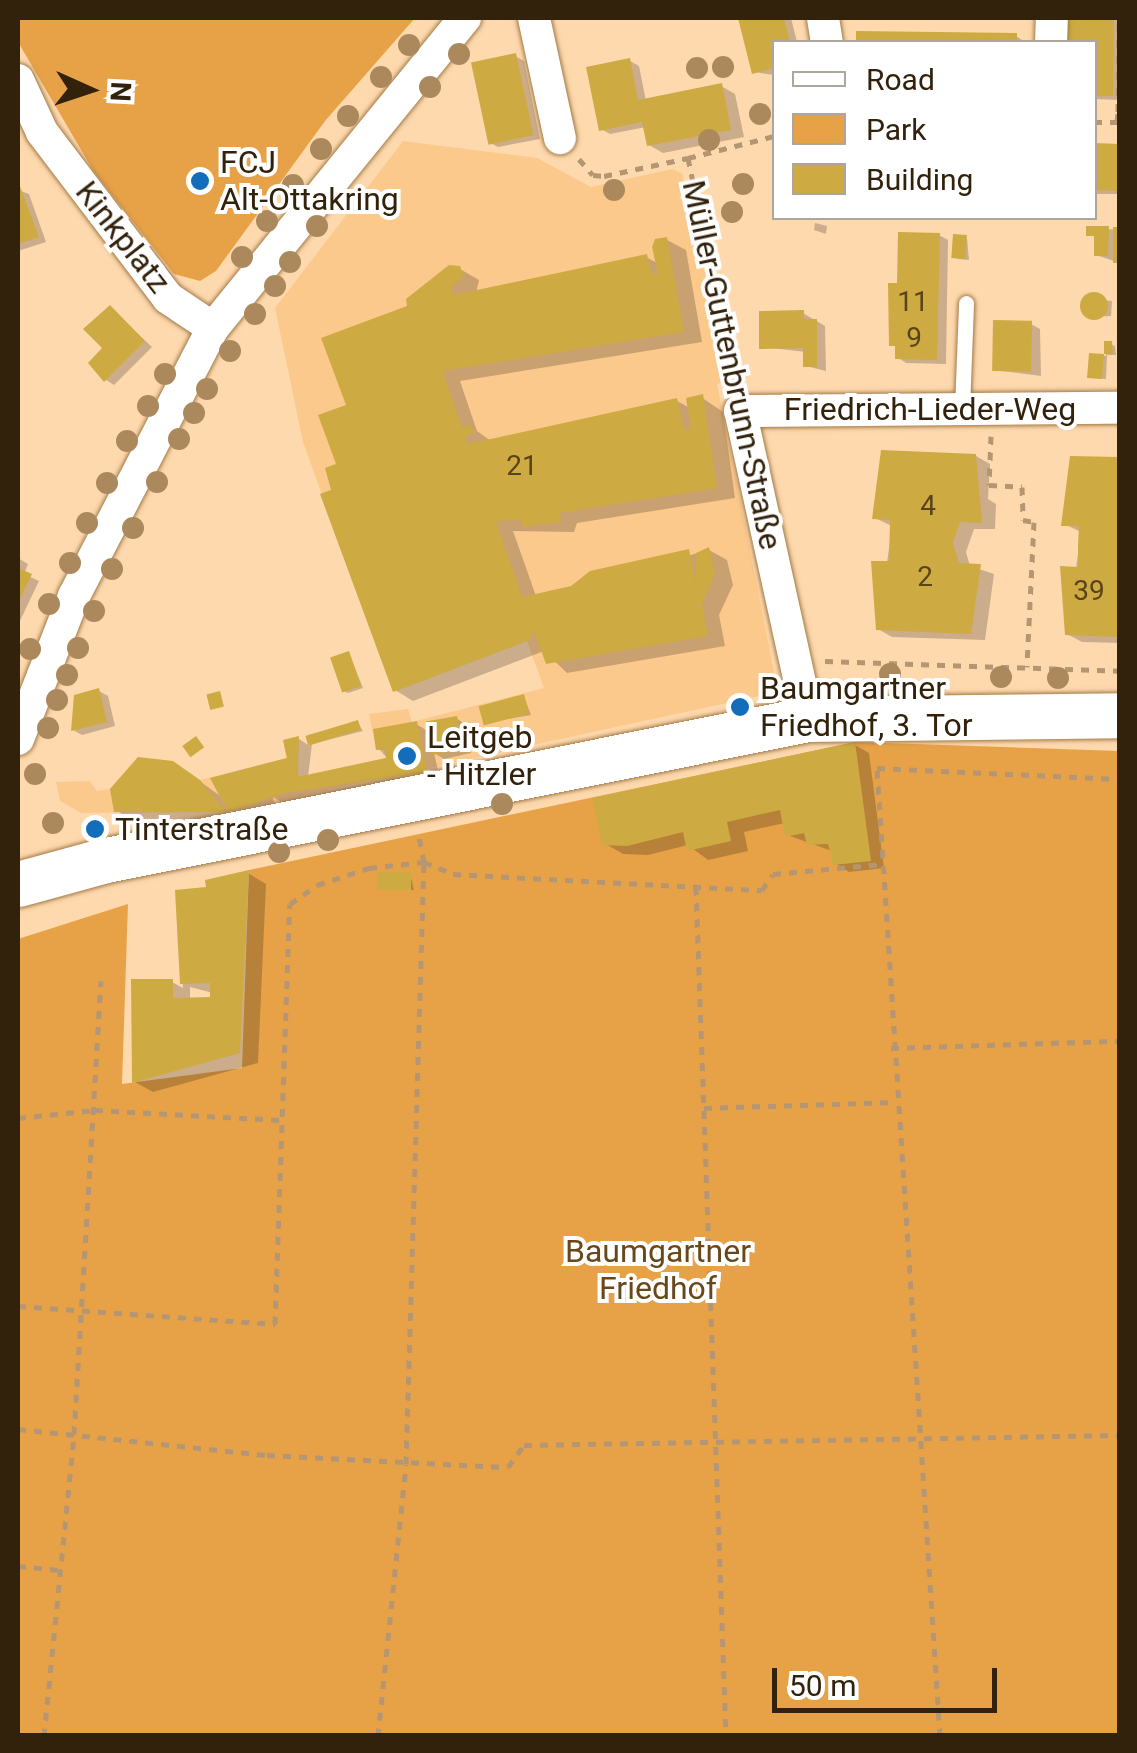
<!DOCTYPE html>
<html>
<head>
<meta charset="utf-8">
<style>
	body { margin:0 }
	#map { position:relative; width:1137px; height:1753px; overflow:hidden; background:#fed9ae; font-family:Roboto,sans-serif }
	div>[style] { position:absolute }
	.built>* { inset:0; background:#fcc98c }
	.green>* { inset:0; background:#e7a248 }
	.shadow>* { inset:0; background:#0003; transform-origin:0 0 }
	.building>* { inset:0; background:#cdab42; transform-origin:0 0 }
	.round { border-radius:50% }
	.path>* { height:5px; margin-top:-2.5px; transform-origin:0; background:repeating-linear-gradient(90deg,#b49673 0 8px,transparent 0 16px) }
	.roads { filter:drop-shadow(0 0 2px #a37a45) drop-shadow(0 0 2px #a37a45) }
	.lane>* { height:15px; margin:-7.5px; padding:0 7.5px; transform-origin:7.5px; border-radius:7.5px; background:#fff }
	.street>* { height:32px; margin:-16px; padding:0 16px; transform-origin:16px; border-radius:16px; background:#fff }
	.secondary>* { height:45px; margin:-22.5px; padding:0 22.5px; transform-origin:22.5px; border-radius:22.5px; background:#fff }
	.trees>* { width:22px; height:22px; margin:-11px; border-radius:50%; background:#ac895d }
	.dots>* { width:28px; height:28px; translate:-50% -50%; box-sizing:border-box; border:5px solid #fff; border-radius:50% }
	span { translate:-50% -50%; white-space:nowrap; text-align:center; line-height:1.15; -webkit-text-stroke:8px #fff; paint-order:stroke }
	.number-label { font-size:28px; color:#594419 }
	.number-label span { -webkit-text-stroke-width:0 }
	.poi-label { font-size:32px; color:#32210b }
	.left { translate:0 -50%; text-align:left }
	.street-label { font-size:32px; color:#32210b }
	.park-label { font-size:32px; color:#68471a }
	.frame { position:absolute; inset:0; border:20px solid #32210b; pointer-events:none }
	.legend { position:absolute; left:772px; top:40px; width:325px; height:180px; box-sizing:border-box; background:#fff; border:2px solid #ada69d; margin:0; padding:12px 18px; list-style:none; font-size:30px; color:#32210b }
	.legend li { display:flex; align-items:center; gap:20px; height:50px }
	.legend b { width:50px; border:2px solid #ada69d }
	.north { position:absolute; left:40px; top:40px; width:100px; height:100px; -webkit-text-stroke:8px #fff; paint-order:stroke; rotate:93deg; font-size:28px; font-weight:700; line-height:40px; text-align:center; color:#32210b }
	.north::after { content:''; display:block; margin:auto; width:35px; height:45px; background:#32210b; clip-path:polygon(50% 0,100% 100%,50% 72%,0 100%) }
	.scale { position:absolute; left:772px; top:1668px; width:225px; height:45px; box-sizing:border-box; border:5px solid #32210b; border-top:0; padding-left:12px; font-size:30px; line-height:35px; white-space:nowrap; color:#32210b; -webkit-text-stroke:8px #fff; paint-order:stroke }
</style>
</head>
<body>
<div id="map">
	<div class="built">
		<div style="clip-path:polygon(403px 141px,537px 158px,591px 187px,672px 169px,682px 173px,729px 381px,717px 384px,778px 692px,225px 812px,81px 813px,60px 801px,56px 782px,90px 781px,97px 791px,110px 789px,138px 757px,200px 780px,286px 758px,283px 740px,299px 736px,298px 777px,386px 758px,384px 750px,376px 750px,369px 714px,408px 709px,412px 722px,544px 688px,527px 641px,393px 692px,303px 442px,275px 308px)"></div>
	</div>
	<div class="green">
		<div style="clip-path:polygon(18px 18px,415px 18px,325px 121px,216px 271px,200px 281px,174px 274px,94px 172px,18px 42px)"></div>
		<div style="clip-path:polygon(855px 742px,1119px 751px,1119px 1735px,18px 1736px,18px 939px,128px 904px,122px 1084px,242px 1068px,249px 870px)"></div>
	</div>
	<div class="shadow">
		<div style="clip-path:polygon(741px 18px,791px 18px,797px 42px,774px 42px,774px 75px,754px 72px)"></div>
		<div style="clip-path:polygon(1071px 18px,1120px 18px,1120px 100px,1094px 99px,1094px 42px,1070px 42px)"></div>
		<div style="clip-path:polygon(858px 34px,1016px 36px,1025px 42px,858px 42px)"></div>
		<div style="clip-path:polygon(515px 56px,524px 61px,540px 139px,498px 147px,489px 142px)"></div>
		<div style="clip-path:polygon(630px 61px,639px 66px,646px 101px,721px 86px,735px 94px,744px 137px,663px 153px,649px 145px,646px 127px,610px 134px,601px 129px)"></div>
		<div style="left:1094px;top:146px;width:26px;height:48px"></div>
		<div style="clip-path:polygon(18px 190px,29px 194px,46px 242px,18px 251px)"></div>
		<div style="clip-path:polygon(815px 223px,827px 226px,826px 234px,814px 230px)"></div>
		<div style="clip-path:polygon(1108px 229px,1120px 230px,1120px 263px,1096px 255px,1097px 237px,1088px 234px)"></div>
		<div style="clip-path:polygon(939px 235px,948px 240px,946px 364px,906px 363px,897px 357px,900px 286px)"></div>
		<div style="clip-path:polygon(967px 238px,969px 260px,958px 259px,954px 257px)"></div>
		<div style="clip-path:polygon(667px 240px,686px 250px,702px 342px,460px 381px,477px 431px,491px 441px,677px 401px,690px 408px,698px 395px,723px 412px,735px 498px,577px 523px,574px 532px,513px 531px,536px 596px,709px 550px,727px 560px,733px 585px,719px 615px,725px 646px,567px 673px,544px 651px,413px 701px,395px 690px,334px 491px,349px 407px,410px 308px,460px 269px,479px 280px,476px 293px,646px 257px,659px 264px)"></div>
		<div style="clip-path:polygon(1082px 298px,1112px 301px,1111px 316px,1088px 317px)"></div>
		<div style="clip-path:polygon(110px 308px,152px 347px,114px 385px,106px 380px)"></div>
		<div style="clip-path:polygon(803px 313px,825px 326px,826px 371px,806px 366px,806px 352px,762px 347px)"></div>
		<div style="clip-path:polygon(1031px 324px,1040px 329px,1041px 376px,994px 370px)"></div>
		<div style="clip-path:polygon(1106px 343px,1115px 346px,1116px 355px,1107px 355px,1106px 379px,1093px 378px,1091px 355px,1106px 356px)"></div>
		<div style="clip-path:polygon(976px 456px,990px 464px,988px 499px,996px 504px,995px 529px,974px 529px,966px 552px,970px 566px,994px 574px,985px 640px,892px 637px,878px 629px,892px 526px,875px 518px)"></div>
		<div style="clip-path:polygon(1120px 459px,1120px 643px,1082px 642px,1067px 634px,1081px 532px,1064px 524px)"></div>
		<div style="clip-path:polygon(18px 558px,28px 564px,24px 574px,39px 581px,19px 623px)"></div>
		<div style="clip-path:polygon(349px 653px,363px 688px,348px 693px,344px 691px)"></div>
		<div style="clip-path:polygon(99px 691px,108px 696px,115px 726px,82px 735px,73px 730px)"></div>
		<div style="clip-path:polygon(524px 697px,531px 715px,484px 723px)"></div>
		<div style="clip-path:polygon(456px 718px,465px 724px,471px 753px,444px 759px,434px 753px,440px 779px,284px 804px,273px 797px,275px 806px,239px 816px,228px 809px,235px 819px,131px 819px,117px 811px,187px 772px,223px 798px,290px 760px,299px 739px,310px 746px,308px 735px,358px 723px,363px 731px,312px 744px,308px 777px,389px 760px,378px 748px,416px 724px,431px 733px)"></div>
		<div style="clip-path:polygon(855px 745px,869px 753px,884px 868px,849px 872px,835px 863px,832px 851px,787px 835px,785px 823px,744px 832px,748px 851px,708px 860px,688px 845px,648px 855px,623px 854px,604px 843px)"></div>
		<div style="clip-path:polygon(evenodd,248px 873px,266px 884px,258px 1063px,153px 1092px,135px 1082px,172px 982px,183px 988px,177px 892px,209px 890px,248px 873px,190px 987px,213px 993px,212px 1000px,190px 1000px,190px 987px)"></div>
		<div style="clip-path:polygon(410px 874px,414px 890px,380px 889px)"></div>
	</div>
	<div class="building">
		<div style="clip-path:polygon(738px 18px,784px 18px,790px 42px,774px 42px,774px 68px,752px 74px)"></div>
		<div style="clip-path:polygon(1068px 18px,1114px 18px,1113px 96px,1094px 96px,1094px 42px,1068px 42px)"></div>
		<div style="clip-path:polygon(856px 31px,1017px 33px,1017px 42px,856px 42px)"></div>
		<div style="left:516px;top:53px;width:84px;height:46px;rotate:78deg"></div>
		<div style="clip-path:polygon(630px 58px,638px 100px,722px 83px,731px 130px,647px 146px,642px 122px,599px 131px,586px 67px)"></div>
		<div style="left:1094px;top:143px;width:26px;height:47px;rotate:2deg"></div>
		<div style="clip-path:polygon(18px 181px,39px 237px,18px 244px)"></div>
		<div style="clip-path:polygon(1086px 226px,1109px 226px,1108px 256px,1094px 256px,1094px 236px,1086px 236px)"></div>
		<div style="left:1113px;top:227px;width:7px;height:36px"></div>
		<div style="clip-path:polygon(898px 232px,940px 233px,937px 360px,895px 359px,895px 346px,889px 346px,888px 283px,897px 283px)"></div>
		<div style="left:953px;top:234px;width:14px;height:24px;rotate:4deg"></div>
		<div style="clip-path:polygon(667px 237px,684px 332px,443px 371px,462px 428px,471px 425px,475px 432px,465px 436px,468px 444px,677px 398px,684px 430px,691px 428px,686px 398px,703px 394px,717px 488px,560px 513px,561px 522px,554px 523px,523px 527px,522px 520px,496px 521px,522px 597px,571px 586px,590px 571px,689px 549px,696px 584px,696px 553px,709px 547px,715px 573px,702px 604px,708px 636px,546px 664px,534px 631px,530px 640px,393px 692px,320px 494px,331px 490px,325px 468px,336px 464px,318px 415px,346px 405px,321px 338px,407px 306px,406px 299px,449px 265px,460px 266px,464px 277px,451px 287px,453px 295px,647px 254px,651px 273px,658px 274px,652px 247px,655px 239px)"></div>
		<div class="round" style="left:1080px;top:292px;width:28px;height:28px"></div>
		<div style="clip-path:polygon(110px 305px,145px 341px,104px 382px,88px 363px,102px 348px,83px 329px)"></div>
		<div style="clip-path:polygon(804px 310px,804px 319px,817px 319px,817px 367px,803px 367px,803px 348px,759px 349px,759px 311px)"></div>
		<div style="left:993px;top:320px;width:39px;height:51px;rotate:1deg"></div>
		<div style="clip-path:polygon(1104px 341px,1112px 341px,1113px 354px,1104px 354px,1102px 379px,1087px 378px,1089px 353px,1104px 354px)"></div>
		<div style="clip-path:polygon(881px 450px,976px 454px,982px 523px,960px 522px,953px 543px,959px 563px,981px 564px,971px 634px,876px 630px,871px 561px,889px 561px,890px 520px,872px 519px)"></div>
		<div style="clip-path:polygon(1070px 456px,1120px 457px,1120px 637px,1065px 635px,1060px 566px,1078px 567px,1078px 546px,1079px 526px,1061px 526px)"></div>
		<div style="clip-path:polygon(18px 568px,32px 574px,18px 603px)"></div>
		<div style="left:349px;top:651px;width:37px;height:20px;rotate:71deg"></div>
		<div style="clip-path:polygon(99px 688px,107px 722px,71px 731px,74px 695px)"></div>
		<div style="left:220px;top:691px;width:16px;height:14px;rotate:76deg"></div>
		<div style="left:524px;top:694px;width:20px;height:47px;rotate:75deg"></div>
		<div style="left:457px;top:716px;width:34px;height:32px;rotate:80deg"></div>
		<div style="left:358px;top:720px;width:10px;height:55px;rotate:73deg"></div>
		<div style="clip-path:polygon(417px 721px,427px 772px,285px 793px,228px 812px,210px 778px,287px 758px,283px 740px,299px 736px,297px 777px,386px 758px,385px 749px,376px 750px,373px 729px)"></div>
		<div style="left:196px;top:736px;width:14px;height:17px;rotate:54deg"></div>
		<div style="clip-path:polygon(855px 742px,871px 861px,833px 865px,828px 844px,807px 845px,804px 833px,785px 837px,780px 810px,727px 822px,731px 841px,687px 851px,683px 832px,627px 846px,602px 845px,592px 798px)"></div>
		<div style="clip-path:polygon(138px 757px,173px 761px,200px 780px,225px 812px,114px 812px,110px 789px)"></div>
		<div style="clip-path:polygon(249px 870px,240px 1053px,132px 1083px,131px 979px,173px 979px,173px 998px,210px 997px,210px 983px,180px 984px,175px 890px,206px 887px,205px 880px)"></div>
		<div style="left:377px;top:872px;width:34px;height:18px"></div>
	</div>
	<div class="path">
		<div style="left:1118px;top:112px;width:94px;rotate:-89.4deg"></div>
		<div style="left:1094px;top:122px;width:23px"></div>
		<div style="left:1117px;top:122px;width:9px;rotate:-84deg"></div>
		<div style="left:688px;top:158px;width:89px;rotate:-14.3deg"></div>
		<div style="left:579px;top:159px;width:21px;rotate:49deg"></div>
		<div style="left:593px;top:175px;width:11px;rotate:5deg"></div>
		<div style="left:604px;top:176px;width:86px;rotate:-12.1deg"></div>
		<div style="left:688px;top:158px;width:231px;rotate:78.3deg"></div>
		<div style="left:991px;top:436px;width:49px;rotate:92.3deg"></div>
		<div style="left:989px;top:485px;width:33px;rotate:3deg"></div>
		<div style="left:1022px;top:487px;width:33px;rotate:88deg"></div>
		<div style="left:1023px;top:520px;width:11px;rotate:10deg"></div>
		<div style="left:1034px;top:522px;width:145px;rotate:92.8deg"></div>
		<div style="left:825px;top:661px;width:295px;rotate:1.9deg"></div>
		<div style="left:696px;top:887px;width:850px;rotate:87.98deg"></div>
		<div style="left:891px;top:1048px;width:229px;rotate:-1.8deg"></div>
		<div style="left:704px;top:1108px;width:191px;rotate:-1.8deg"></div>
		<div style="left:18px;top:1118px;width:77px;rotate:-5.9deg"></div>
		<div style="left:95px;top:1110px;width:185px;rotate:3.1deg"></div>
		<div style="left:18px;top:1306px;width:258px;rotate:4deg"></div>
		<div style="left:275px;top:1324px;width:420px;rotate:-88deg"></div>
		<div style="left:290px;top:904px;width:33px;rotate:-35deg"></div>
		<div style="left:317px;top:885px;width:55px;rotate:-18.1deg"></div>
		<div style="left:369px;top:868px;width:55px;rotate:-6.2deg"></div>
		<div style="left:424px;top:862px;width:31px;rotate:22deg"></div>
		<div style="left:453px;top:874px;width:309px;rotate:3deg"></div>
		<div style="left:762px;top:890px;width:19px;rotate:-55deg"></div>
		<div style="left:773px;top:874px;width:110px;rotate:-5.2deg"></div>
		<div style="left:18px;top:1429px;width:250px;rotate:6deg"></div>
		<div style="left:267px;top:1455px;width:241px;rotate:2.9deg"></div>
		<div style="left:508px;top:1467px;width:27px;rotate:-54deg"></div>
		<div style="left:524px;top:1445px;width:596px;rotate:-0.96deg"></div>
		<div style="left:18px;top:1566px;width:42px;rotate:5.4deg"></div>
		<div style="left:44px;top:1736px;width:303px;rotate:-84.3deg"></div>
		<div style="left:74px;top:1434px;width:454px;rotate:-86.6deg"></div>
		<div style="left:378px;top:1736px;width:273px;rotate:-84.1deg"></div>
		<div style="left:406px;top:1464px;width:602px;rotate:-88.29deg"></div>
		<div style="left:424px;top:862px;width:26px;rotate:-101deg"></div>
		<div style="left:940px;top:1736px;width:970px;rotate:-93.72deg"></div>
		<div style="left:877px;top:768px;width:243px;rotate:2.6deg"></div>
	</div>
	<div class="roads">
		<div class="lane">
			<div style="left:962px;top:409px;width:106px;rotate:-87.8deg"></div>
		</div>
		<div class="street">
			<div style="left:534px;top:18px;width:123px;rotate:77.8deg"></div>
			<div style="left:823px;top:18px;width:24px;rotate:81deg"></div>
			<div style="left:1051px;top:42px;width:24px;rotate:-88deg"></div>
			<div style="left:18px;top:80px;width:57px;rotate:65.2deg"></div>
			<div style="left:42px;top:132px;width:208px;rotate:52.8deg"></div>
			<div style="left:168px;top:298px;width:54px;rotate:33.7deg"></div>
			<div style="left:808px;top:719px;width:315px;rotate:-102.4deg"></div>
			<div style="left:740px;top:411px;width:380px;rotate:-0.5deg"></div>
			<div style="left:18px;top:739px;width:154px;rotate:-68.6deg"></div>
			<div style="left:74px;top:596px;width:302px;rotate:-62.6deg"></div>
			<div style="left:213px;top:328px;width:400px;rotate:-50.9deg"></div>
		</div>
		<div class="secondary">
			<div style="left:18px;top:884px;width:91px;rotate:-15.3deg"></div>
			<div style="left:106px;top:860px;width:716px;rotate:-11.36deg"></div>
			<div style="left:808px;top:719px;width:312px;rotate:-0.7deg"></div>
		</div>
	</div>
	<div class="trees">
		<div style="left:409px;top:45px"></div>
		<div style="left:459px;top:54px"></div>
		<div style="left:723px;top:67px"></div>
		<div style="left:697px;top:68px"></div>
		<div style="left:381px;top:77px"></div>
		<div style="left:430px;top:87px"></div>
		<div style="left:760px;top:114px"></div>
		<div style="left:348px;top:116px"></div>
		<div style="left:709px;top:140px"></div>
		<div style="left:321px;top:149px"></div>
		<div style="left:743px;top:184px"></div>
		<div style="left:293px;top:185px"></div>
		<div style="left:614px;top:190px"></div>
		<div style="left:732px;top:212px"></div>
		<div style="left:267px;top:221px"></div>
		<div style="left:317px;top:226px"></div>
		<div style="left:242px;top:257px"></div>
		<div style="left:290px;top:262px"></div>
		<div style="left:275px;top:286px"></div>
		<div style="left:255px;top:314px"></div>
		<div style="left:230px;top:351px"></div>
		<div style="left:165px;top:374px"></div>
		<div style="left:207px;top:389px"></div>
		<div style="left:148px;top:406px"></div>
		<div style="left:194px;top:413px"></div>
		<div style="left:179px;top:439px"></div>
		<div style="left:127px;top:441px"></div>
		<div style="left:157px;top:482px"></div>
		<div style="left:107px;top:483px"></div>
		<div style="left:87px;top:523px"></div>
		<div style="left:133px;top:528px"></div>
		<div style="left:70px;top:563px"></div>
		<div style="left:112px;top:569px"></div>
		<div style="left:49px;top:604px"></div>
		<div style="left:94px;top:611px"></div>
		<div style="left:78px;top:648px"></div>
		<div style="left:30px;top:649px"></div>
		<div style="left:890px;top:674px"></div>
		<div style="left:67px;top:675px"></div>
		<div style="left:1001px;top:677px"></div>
		<div style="left:1058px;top:678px"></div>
		<div style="left:57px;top:700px"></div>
		<div style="left:48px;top:728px"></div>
		<div style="left:35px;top:774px"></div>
		<div style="left:502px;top:804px"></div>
		<div style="left:53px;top:823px"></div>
		<div style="left:328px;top:840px"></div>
		<div style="left:279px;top:852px"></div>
	</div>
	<div class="dots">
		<div style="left:200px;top:181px;background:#146dbb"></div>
		<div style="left:740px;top:707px;background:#146dbb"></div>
		<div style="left:407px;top:756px;background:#146dbb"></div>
		<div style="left:95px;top:829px;background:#146dbb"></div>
	</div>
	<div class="number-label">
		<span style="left:913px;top:302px">11</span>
		<span style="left:914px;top:338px">9</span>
		<span style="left:522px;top:466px">21</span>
		<span style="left:928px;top:506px">4</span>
		<span style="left:925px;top:577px">2</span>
		<span style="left:1089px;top:591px">39</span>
	</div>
	<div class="poi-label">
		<span class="left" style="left:220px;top:181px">FCJ<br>Alt-Ottakring</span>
		<span class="left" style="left:760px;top:707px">Baumgartner<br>Friedhof, 3. Tor</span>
		<span class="left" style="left:427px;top:756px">Leitgeb<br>- Hitzler</span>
		<span class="left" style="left:115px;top:829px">Tinterstraße</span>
	</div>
	<div class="street-label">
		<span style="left:123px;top:237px;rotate:52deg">Kinkplatz</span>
		<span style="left:732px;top:365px;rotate:78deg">Müller-Guttenbrunn-Straße</span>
		<span style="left:930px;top:409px">Friedrich-Lieder-Weg</span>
	</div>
	<div class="park-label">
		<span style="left:658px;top:1270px">Baumgartner<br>Friedhof</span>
	</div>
	<div class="frame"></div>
	<ul class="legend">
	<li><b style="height:12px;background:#fff"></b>Road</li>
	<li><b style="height:28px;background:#e7a248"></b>Park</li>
	<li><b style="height:28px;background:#cdab42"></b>Building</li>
	</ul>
	<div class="north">N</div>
	<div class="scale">50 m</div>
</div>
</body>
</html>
